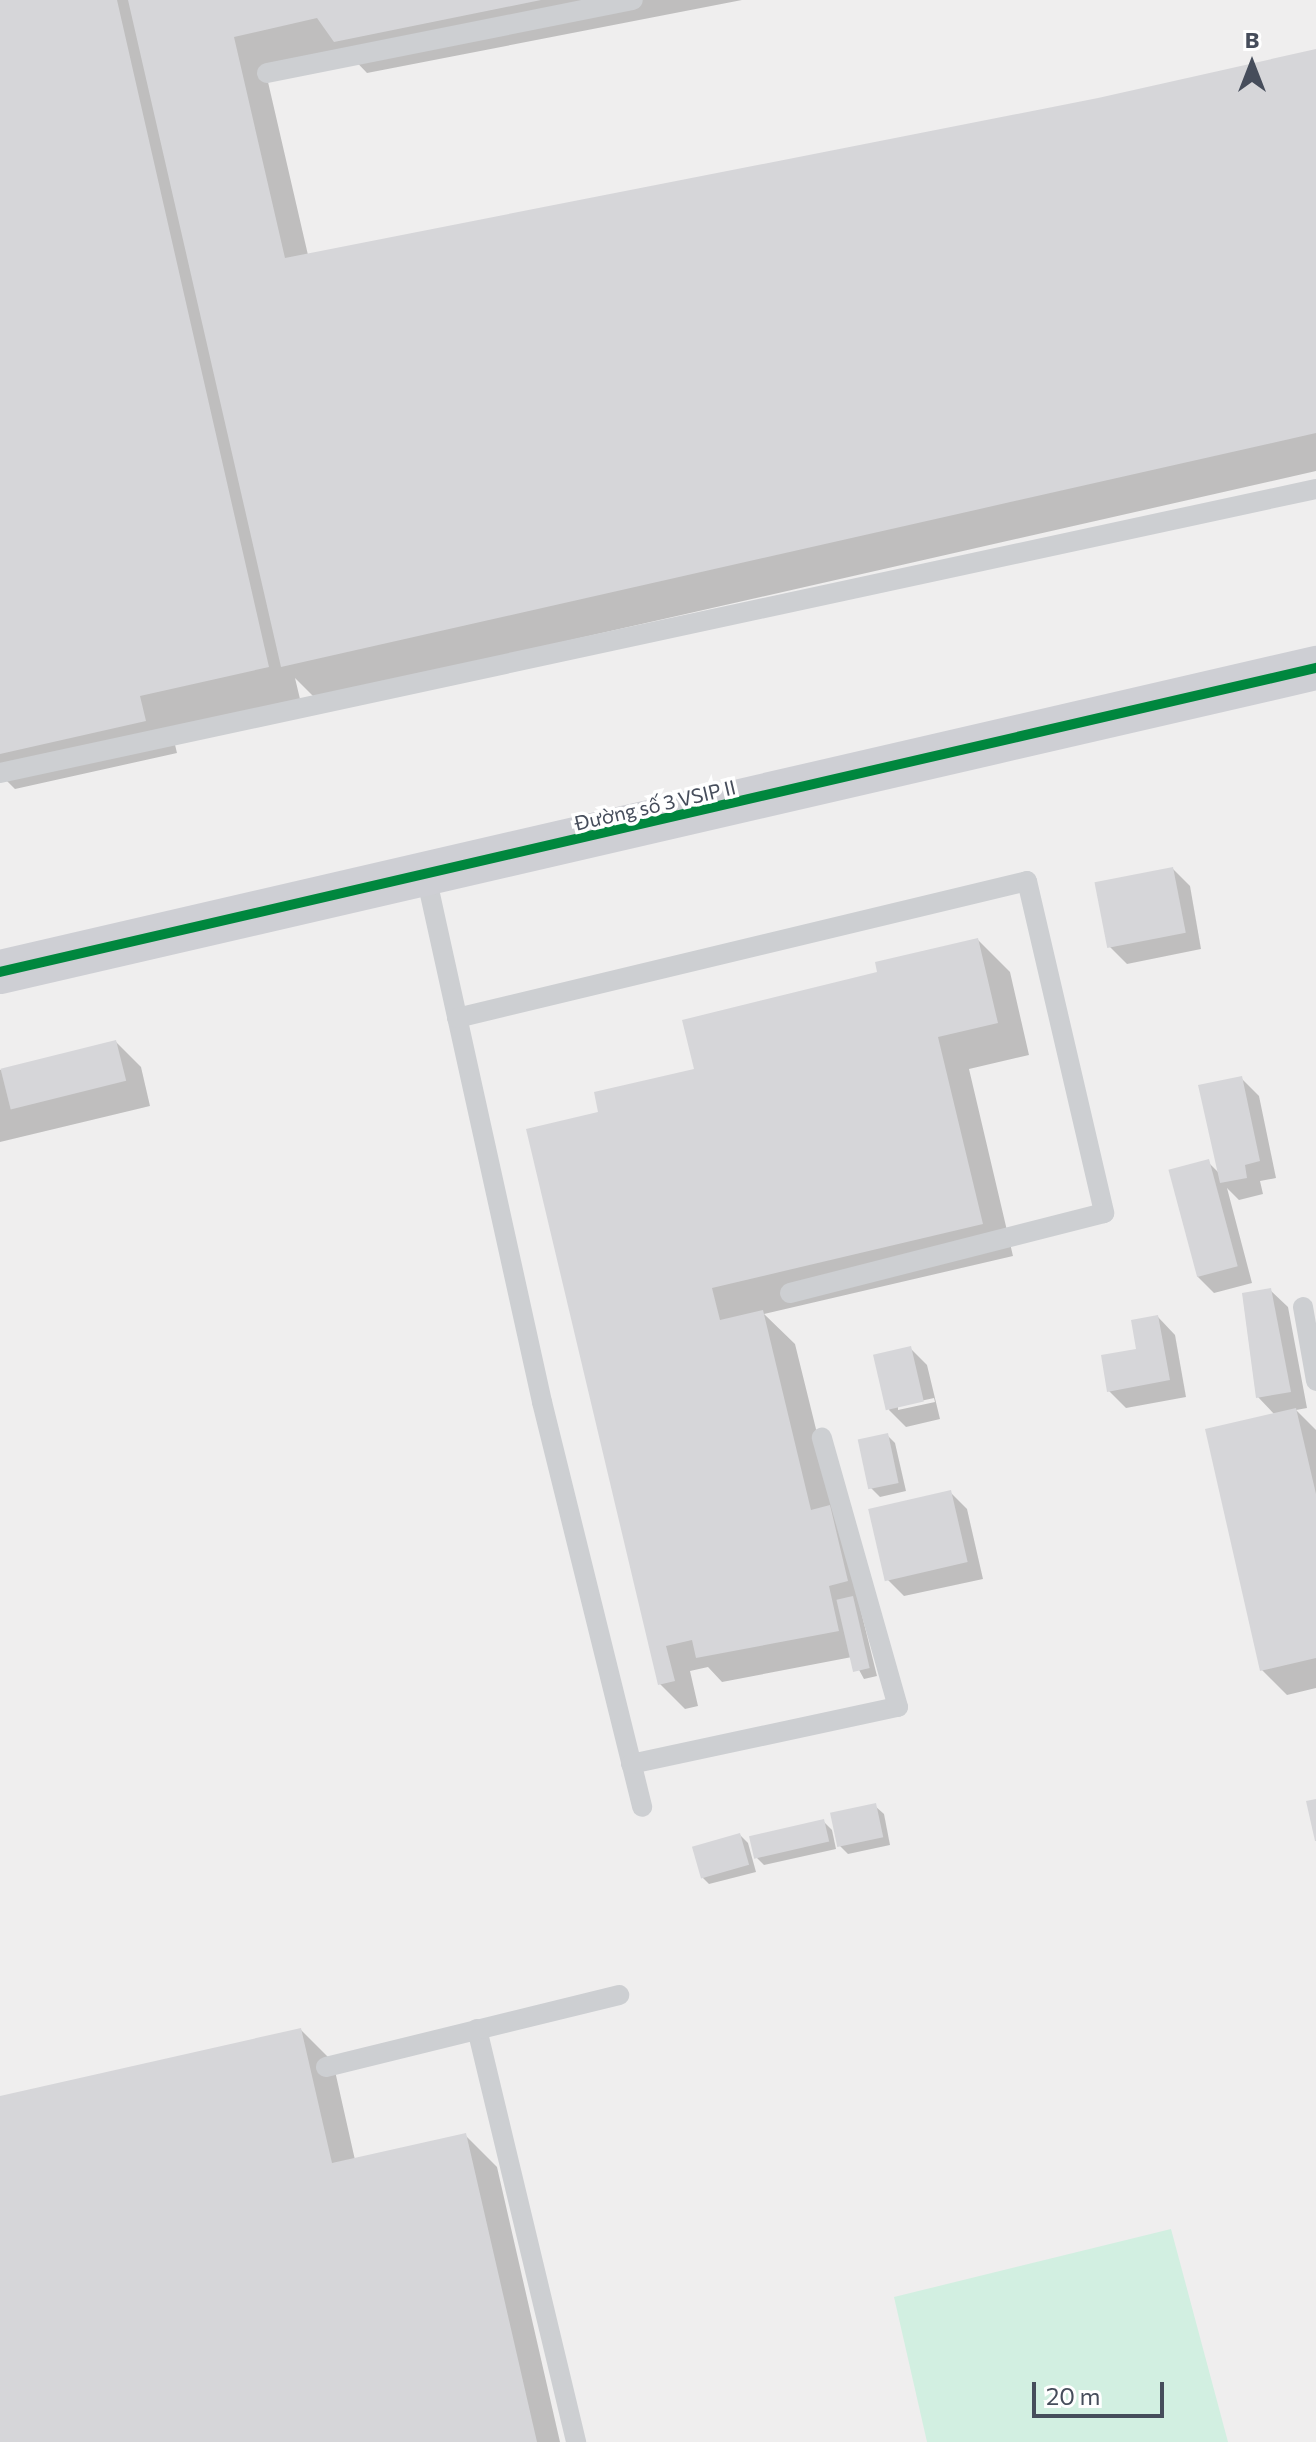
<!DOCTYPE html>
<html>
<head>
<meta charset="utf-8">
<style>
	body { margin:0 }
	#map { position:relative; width:1316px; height:2442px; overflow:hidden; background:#efeeee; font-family:Commissioner,sans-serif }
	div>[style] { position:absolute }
	.green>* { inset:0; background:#d2efe1 }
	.shadow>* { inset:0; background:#0003 }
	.building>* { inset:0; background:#d6d6d9; transform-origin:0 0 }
	.lane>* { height:20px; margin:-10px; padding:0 10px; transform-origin:10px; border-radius:10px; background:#cdcfd2 }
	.secondary>* { height:44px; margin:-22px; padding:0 22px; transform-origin:22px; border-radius:22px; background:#cecfd4 }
	.cycleway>* { height:10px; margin:-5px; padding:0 5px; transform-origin:5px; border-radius:5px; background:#00873e }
	span { translate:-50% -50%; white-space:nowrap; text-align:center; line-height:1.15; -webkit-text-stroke:7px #fff; paint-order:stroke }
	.street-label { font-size:20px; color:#464d5b }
	.north { position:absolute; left:1212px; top:24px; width:80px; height:80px; -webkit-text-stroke:6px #fff; paint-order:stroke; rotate:0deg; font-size:22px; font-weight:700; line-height:32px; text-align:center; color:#464d5b }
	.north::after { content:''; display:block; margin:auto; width:28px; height:36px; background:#464d5b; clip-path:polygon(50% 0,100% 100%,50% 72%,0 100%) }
	.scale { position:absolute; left:1032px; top:2382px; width:132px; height:36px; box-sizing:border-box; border:4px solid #464d5b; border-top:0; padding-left:10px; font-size:24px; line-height:28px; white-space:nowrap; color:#464d5b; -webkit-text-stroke:6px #fff; paint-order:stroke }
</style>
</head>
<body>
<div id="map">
	<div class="green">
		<div style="clip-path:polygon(1171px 2229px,1228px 2442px,927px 2442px,894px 2297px)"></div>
	</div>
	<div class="shadow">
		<div style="clip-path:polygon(0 0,742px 0,367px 73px,345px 50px,265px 69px,308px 255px,1098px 100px,1316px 51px,1316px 471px,315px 698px,295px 678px,300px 699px,171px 728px,177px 753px,15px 789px,0 774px)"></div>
		<div style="clip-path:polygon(1173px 869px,1190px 886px,1201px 949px,1127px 964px,1110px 947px)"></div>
		<div style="clip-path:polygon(978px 940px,1010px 972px,1029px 1055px,969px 1069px,1013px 1256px,764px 1314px,795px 1344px,877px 1676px,864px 1679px,852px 1657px,722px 1682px,708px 1667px,690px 1671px,698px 1706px,685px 1709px,660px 1684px,601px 1114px,696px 1071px,879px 974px)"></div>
		<div style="clip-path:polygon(116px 1042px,141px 1067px,150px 1106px,0 1142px,0 1070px)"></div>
		<div style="clip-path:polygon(1242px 1079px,1259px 1096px,1276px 1178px,1260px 1181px,1263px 1194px,1239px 1200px,1227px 1188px,1252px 1283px,1214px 1293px,1197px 1276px,1208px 1162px,1220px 1174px)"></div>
		<div style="clip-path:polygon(1270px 1290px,1288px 1307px,1307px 1408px,1296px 1410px,1316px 1430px,1316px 1688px,1287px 1695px,1262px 1670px,1275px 1415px,1258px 1397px)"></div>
		<div style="clip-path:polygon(1158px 1317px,1175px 1335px,1186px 1397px,1126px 1408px,1109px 1391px)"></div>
		<div style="clip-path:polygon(evenodd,910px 1348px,927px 1365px,940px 1419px,906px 1427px,889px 1410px,910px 1348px,934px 1398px,935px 1402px,898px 1410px,898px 1406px,934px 1398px)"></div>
		<div style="clip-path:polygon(887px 1435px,895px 1443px,906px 1491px,880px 1497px,871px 1488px)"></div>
		<div style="clip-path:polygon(950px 1492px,967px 1509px,983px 1579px,904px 1596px,887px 1579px)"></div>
		<div style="clip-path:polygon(875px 1806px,884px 1814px,890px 1845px,848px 1854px,840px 1846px)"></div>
		<div style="clip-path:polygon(824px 1822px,832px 1830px,836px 1849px,764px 1865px,756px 1857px)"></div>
		<div style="clip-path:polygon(740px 1835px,748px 1843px,756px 1872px,709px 1884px,701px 1876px)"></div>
		<div style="clip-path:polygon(301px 2030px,333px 2062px,355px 2160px,465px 2135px,497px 2167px,560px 2442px,0 2442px,0 2098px)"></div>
	</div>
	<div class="building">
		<div style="clip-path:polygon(0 0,117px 0,269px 667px,140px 696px,146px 721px,0 754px)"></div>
		<div style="clip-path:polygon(128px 0,541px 0,334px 42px,317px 18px,234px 37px,285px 258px,1098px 98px,1316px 49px,1316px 433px,281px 667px)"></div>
		<div style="left:1173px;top:867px;width:67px;height:80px;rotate:79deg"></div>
		<div style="clip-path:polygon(978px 938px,998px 1023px,938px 1037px,983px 1224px,712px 1288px,720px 1320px,763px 1310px,811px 1510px,830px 1505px,848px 1581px,829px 1586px,839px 1631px,696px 1658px,692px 1640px,666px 1646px,675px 1681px,658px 1685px,526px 1129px,598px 1112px,594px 1092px,694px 1069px,682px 1020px,877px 972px,875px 962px)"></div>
		<div style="left:116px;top:1040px;width:42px;height:119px;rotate:76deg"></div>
		<div style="clip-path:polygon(1242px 1076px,1260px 1161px,1245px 1165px,1247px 1178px,1220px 1183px,1198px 1085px)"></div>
		<div style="left:1209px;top:1159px;width:111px;height:42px;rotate:75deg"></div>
		<div style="clip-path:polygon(1271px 1288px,1291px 1392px,1256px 1398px,1242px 1293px)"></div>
		<div style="clip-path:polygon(1158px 1315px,1170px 1380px,1107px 1392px,1101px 1355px,1136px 1349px,1131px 1320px)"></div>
		<div style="left:911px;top:1346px;width:57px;height:39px;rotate:77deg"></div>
		<div style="clip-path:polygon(1296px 1408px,1316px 1494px,1316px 1658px,1260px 1671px,1205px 1429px)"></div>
		<div style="left:888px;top:1433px;width:51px;height:31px;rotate:78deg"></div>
		<div style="left:951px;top:1490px;width:74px;height:85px;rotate:77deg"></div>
		<div style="left:853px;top:1596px;width:74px;height:17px;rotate:77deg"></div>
		<div style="clip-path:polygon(1316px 1799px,1316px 1841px,1315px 1841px,1306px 1801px)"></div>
		<div style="left:876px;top:1803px;width:35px;height:47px;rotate:78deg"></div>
		<div style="left:824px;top:1819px;width:23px;height:77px;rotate:77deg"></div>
		<div style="left:740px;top:1833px;width:33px;height:50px;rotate:74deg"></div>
		<div style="clip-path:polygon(301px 2028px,332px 2163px,466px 2133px,537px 2442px,0 2442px,0 2096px)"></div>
	</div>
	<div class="lane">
		<div style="left:267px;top:73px;width:373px;rotate:-11.3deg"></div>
		<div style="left:0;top:773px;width:1346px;rotate:-12.18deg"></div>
		<div style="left:426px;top:876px;width:539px;rotate:77.56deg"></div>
		<div style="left:542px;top:1402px;width:417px;rotate:76.1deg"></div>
		<div style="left:457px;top:1018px;width:586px;rotate:-13.51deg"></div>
		<div style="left:1027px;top:881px;width:341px;rotate:76.9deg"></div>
		<div style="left:1104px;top:1213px;width:324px;rotate:165.7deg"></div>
		<div style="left:1303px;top:1307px;width:75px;rotate:80deg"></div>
		<div style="left:631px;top:1764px;width:273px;rotate:-12.1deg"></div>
		<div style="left:898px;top:1707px;width:280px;rotate:-105.8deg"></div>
		<div style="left:477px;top:2029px;width:425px;rotate:76.5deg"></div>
		<div style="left:326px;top:2067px;width:302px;rotate:-13.8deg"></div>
	</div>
	<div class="secondary">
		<div style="left:0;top:972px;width:1351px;rotate:-13.01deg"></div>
	</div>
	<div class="cycleway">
		<div style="left:0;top:972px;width:1351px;rotate:-13.01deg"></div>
	</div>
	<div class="street-label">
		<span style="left:655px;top:805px;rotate:-13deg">Đường số 3 VSIP II</span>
	</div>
	<div class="north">B</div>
	<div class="scale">20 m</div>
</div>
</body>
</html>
